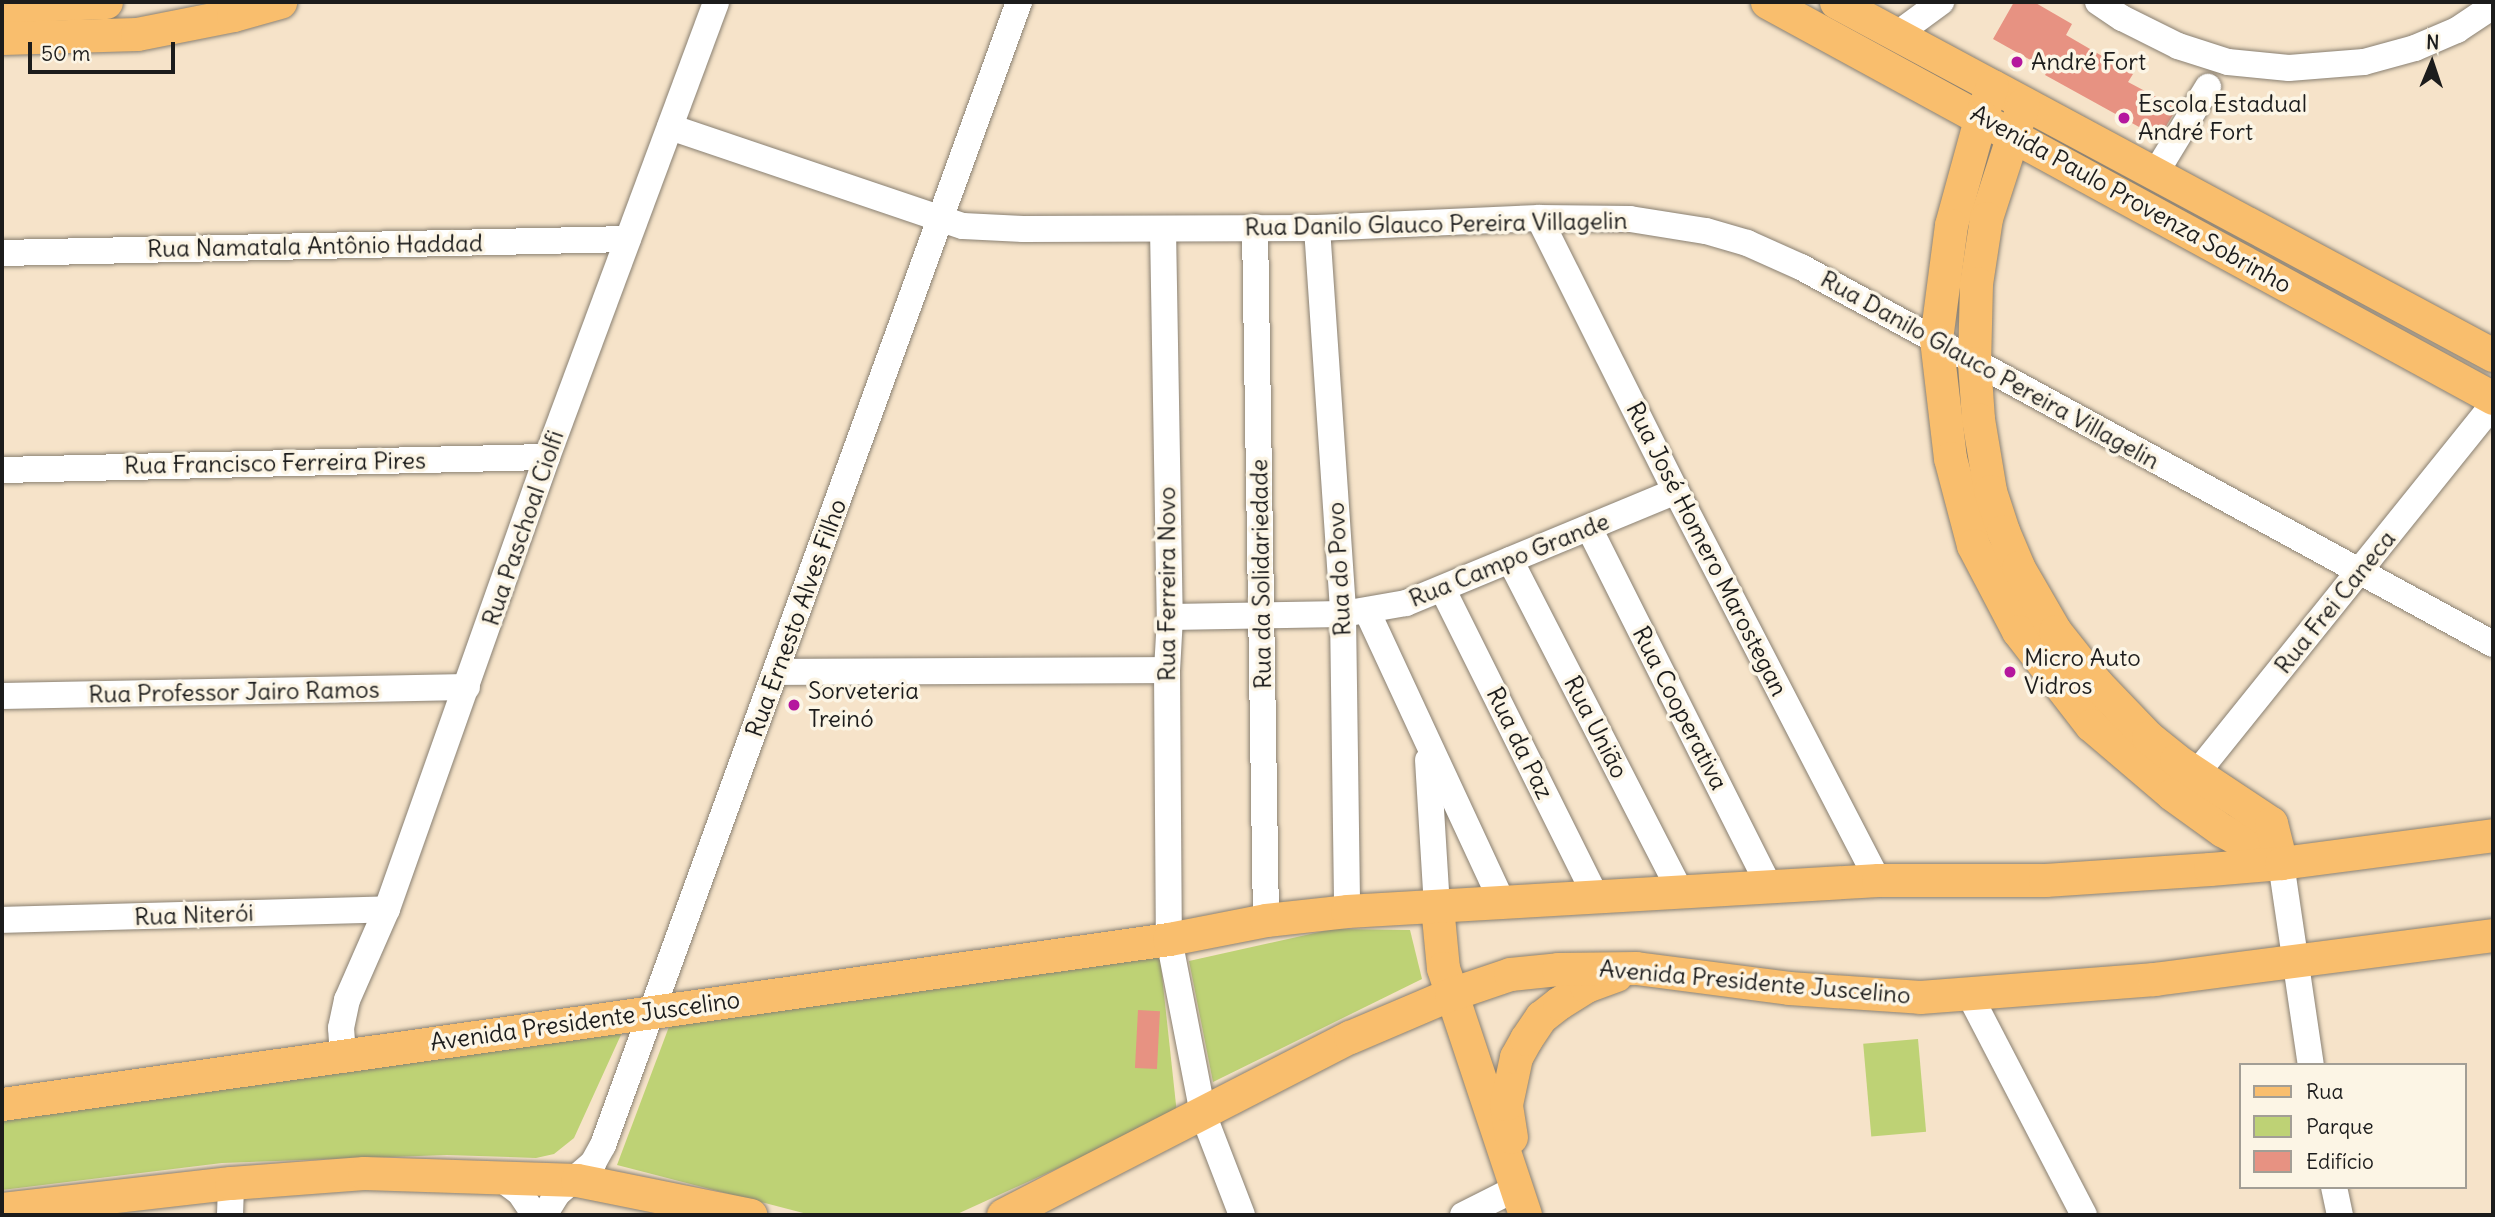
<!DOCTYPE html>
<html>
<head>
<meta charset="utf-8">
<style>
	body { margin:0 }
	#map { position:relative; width:2495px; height:1217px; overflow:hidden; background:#f6e3c9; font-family:Delius,sans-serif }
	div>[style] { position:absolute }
	.green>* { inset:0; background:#bed275; transform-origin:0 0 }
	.building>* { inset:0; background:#e79282; transform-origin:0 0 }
	.roads { filter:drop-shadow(0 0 2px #898072) drop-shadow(0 0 2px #898072) }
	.minor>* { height:26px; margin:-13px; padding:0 13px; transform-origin:13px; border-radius:13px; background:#fff }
	.major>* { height:33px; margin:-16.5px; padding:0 16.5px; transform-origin:16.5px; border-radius:16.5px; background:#f9be6d }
	.dots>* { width:19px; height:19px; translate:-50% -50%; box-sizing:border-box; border:4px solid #fcf5e5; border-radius:50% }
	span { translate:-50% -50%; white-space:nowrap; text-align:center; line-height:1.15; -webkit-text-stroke:7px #fcf5e5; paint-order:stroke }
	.poi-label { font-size:24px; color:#1c1c1c }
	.left { translate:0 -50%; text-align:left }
	.street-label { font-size:24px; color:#1c1c1c }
	.frame { position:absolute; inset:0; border:4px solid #1c1c1c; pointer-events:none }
	.legend { position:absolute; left:2239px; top:1063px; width:228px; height:126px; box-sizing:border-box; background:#fcf5e5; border:2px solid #a29e95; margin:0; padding:9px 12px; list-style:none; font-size:21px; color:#1c1c1c }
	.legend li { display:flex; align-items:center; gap:14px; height:35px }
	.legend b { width:35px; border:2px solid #a29e95 }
	.north { position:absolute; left:2397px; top:28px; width:70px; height:70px; -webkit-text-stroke:5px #fcf5e5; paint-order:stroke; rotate:2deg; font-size:19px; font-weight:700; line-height:28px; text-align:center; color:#1c1c1c }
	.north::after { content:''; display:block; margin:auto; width:24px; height:32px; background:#1c1c1c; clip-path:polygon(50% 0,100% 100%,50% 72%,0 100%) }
	.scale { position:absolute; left:28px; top:42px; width:147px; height:32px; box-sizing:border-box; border:4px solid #1c1c1c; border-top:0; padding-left:9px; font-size:21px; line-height:24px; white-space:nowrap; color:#1c1c1c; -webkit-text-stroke:5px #fcf5e5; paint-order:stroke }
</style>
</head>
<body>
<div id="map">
	<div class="green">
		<div style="clip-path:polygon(1333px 929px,1410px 930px,1422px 979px,1213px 1082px,1189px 961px)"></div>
		<div style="clip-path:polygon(1160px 957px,1177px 1114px,955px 1215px,811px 1215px,617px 1165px,670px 1024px)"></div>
		<div style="clip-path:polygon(625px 1026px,574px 1138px,554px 1154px,536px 1158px,447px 1155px,222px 1163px,2px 1190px,2px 1117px)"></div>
		<div style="left:1918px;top:1039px;width:93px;height:55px;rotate:85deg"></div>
	</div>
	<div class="building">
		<div style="clip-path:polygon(2014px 2px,2034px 2px,2072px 24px,2066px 35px,2133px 74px,2128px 82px,2177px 108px,2159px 138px,2045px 75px,2048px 70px,1993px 39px)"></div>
		<div style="left:1138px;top:1010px;width:22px;height:58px;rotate:3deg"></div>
	</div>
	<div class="roads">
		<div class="minor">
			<div style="left:2098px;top:2px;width:29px;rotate:34deg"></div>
			<div style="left:2122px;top:18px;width:63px;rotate:26.6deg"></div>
			<div style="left:2178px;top:46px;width:52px;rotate:17.7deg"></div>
			<div style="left:2228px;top:62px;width:61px;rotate:5.6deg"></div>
			<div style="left:2289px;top:68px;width:75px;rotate:-4.6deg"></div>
			<div style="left:2364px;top:62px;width:53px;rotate:-15.4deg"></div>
			<div style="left:2415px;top:48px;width:46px;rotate:-23.2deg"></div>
			<div style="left:2457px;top:30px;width:43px;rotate:-33.7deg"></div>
			<div style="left:1896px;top:35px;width:56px;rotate:-36.3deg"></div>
			<div style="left:670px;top:127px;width:309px;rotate:18.7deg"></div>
			<div style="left:963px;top:226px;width:60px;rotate:2.9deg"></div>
			<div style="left:1023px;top:229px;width:294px;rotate:-0.2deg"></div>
			<div style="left:1317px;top:228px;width:222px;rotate:-2.6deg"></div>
			<div style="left:1539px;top:218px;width:91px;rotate:0.6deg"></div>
			<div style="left:1630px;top:219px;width:77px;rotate:9deg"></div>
			<div style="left:1706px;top:231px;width:43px;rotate:16.3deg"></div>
			<div style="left:1747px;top:243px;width:59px;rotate:24deg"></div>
			<div style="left:1801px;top:267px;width:788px;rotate:28.58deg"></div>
			<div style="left:2155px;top:174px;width:102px;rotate:-58.7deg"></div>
			<div style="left:1539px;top:218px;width:305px;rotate:63.4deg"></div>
			<div style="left:1676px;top:491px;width:438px;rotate:62.6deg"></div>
			<div style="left:1255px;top:227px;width:693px;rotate:89.09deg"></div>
			<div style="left:1317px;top:228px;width:387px;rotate:86.1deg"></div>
			<div style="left:1343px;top:614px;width:297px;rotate:89.2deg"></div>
			<div style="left:1163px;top:229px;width:388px;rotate:89deg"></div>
			<div style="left:1170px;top:617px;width:53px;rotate:93.2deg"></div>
			<div style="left:1167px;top:670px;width:269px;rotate:89.6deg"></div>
			<div style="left:1169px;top:939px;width:178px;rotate:79deg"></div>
			<div style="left:1203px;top:1114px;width:108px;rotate:68.9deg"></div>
			<div style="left:2px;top:253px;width:626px;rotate:-1.28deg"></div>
			<div style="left:2px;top:470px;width:545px;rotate:-1.37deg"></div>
			<div style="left:1589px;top:528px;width:403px;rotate:63.3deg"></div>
			<div style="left:1510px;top:560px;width:374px;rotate:62.8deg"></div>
			<div style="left:1443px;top:590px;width:343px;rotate:63.5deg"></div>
			<div style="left:1367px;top:611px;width:319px;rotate:65.1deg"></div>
			<div style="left:1170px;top:617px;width:173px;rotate:-1deg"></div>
			<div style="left:1343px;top:614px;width:64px;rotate:-9.9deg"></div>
			<div style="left:1406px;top:603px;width:292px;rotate:-22.5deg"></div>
			<div style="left:777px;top:672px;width:390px;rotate:-0.3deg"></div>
			<div style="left:2px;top:696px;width:465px;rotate:-1.1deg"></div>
			<div style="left:1428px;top:760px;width:146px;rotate:86.5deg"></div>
			<div style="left:2181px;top:787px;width:20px;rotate:-41deg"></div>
			<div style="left:2196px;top:774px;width:474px;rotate:-51.2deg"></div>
			<div style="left:2281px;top:863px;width:204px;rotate:81.6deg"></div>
			<div style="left:2px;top:920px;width:385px;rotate:-1.6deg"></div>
			<div style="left:1969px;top:994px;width:249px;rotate:62.5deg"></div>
			<div style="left:343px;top:1056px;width:28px;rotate:-94deg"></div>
			<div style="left:341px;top:1028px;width:29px;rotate:-78deg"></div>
			<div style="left:347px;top:1000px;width:99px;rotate:-66.3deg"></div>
			<div style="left:387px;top:909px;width:479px;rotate:-70.5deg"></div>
			<div style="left:547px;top:457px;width:485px;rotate:-69.6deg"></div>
			<div style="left:499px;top:1177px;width:26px;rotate:37deg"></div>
			<div style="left:520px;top:1193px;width:27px;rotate:56deg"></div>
			<div style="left:2334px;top:1187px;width:29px;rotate:78deg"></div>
			<div style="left:230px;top:1215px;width:32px;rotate:-88deg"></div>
			<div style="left:544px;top:1215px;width:25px;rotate:-58deg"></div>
			<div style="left:557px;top:1194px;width:48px;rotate:-40.7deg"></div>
			<div style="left:593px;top:1163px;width:21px;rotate:-61deg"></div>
			<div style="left:603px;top:1145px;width:1216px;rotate:-70deg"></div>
			<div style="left:1463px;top:1215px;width:60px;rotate:-26.6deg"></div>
		</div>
		<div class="major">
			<div style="left:1767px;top:2px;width:827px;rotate:28.61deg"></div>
			<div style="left:1836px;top:2px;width:746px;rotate:28.25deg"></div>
			<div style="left:2px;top:6px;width:104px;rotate:-2.2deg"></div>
			<div style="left:2px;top:38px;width:135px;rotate:-1.7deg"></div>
			<div style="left:137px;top:34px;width:98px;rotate:-11.2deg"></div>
			<div style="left:233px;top:15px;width:49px;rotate:-15.5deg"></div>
			<div style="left:1992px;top:86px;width:32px;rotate:110deg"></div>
			<div style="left:1981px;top:116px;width:113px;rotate:105.4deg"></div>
			<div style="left:1951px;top:225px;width:115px;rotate:97.5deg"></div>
			<div style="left:1936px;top:339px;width:120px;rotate:83.3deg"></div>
			<div style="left:1950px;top:458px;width:90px;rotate:75.2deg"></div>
			<div style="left:1973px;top:545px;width:97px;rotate:62.4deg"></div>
			<div style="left:2018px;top:631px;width:119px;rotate:52.2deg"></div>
			<div style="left:2091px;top:725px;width:106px;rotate:40.4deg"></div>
			<div style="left:2172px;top:794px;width:62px;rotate:35.8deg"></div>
			<div style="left:2222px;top:830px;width:68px;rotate:29.2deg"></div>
			<div style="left:2023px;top:104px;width:120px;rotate:108deg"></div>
			<div style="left:1986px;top:218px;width:66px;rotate:98.7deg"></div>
			<div style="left:1976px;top:283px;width:80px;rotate:91.4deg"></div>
			<div style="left:1974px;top:363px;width:56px;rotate:85.9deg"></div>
			<div style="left:1978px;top:419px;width:73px;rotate:80.5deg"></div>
			<div style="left:1990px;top:491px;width:42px;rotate:72deg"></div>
			<div style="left:2003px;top:531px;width:39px;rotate:67deg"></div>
			<div style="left:2018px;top:567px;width:74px;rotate:60deg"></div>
			<div style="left:2055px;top:631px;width:68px;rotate:51.6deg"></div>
			<div style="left:2097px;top:684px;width:74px;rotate:46.1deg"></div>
			<div style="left:2148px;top:737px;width:36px;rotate:39deg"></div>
			<div style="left:2176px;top:760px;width:114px;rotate:33.6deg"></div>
			<div style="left:2271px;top:823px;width:41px;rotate:76deg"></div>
			<div style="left:1437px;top:906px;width:62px;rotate:84.5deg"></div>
			<div style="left:1443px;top:968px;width:260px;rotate:71.6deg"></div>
			<div style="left:2px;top:1104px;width:1179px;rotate:-8.05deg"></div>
			<div style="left:1169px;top:939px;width:99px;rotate:-11.1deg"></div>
			<div style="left:1266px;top:920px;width:81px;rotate:-6.3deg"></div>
			<div style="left:1347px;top:911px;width:532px;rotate:-3.34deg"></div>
			<div style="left:1878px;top:880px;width:167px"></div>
			<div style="left:2045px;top:880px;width:165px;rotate:-3.8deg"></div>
			<div style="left:2210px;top:869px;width:71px;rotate:-4.8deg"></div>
			<div style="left:2281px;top:863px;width:214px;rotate:-7.5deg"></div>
			<div style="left:1511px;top:1137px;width:33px;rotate:-99deg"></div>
			<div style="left:1506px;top:1104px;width:48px;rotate:-78deg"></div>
			<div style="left:1516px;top:1057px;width:21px;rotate:-61deg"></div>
			<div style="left:1526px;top:1039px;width:27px;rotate:-56deg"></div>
			<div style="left:1541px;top:1017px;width:23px;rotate:-38deg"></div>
			<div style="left:1559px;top:1003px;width:32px;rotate:-32deg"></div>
			<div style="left:1586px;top:986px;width:32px;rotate:-20deg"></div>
			<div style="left:2px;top:1209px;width:230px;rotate:-6.5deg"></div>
			<div style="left:231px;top:1183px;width:133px;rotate:-4.3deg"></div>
			<div style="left:364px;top:1173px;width:213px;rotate:1.9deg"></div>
			<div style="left:577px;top:1180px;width:177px;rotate:11.4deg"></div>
			<div style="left:1003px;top:1215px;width:390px;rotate:-27.2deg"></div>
			<div style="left:1350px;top:1037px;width:110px;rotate:-23.1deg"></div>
			<div style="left:1451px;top:994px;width:62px;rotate:-18.7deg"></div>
			<div style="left:1510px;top:974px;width:48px;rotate:-5.9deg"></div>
			<div style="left:1558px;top:969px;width:78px;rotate:-0.7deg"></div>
			<div style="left:1636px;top:968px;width:154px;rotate:7.4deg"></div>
			<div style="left:1789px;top:988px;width:131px;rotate:3.9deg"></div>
			<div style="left:1920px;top:997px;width:235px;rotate:-4.4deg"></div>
			<div style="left:2154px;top:979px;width:342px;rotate:-7.4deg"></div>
		</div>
	</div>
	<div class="dots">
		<div style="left:2017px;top:62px;background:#b5179e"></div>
		<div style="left:2124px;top:118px;background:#b5179e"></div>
		<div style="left:2010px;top:672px;background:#b5179e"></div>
		<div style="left:794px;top:705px;background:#b5179e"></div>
	</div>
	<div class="poi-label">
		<span class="left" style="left:2031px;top:62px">André Fort</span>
		<span class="left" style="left:2138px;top:118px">Escola Estadual<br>André Fort</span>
		<span class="left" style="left:2024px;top:672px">Micro Auto<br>Vidros</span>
		<span class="left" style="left:808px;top:705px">Sorveteria<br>Treinó</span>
	</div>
	<div class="street-label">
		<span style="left:2131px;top:199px;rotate:29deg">Avenida Paulo Provenza Sobrinho</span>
		<span style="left:1436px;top:224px;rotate:-1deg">Rua Danilo Glauco Pereira Villagelin</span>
		<span style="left:315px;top:246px;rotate:-1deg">Rua Namatala Antônio Haddad</span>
		<span style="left:1990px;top:370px;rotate:29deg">Rua Danilo Glauco Pereira Villagelin</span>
		<span style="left:275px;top:463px;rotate:-1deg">Rua Francisco Ferreira Pires</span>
		<span style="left:523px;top:528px;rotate:-71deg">Rua Paschoal Ciolfi</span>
		<span style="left:1707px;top:549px;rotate:63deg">Rua José Homero Marostegan</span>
		<span style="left:1509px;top:560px;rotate:-22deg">Rua Campo Grande</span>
		<span style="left:1339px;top:569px;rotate:-93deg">Rua do Povo</span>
		<span style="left:1261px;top:574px;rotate:-91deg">Rua da Solidariedade</span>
		<span style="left:1167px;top:584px;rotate:-90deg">Rua Ferreira Novo</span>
		<span style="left:2335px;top:602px;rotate:-51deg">Rua Frei Caneca</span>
		<span style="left:796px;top:618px;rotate:-70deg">Rua Ernesto Alves Filho</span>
		<span style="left:234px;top:692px;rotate:-1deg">Rua Professor Jairo Ramos</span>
		<span style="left:1680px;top:708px;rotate:63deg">Rua Cooperativa</span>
		<span style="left:1596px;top:727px;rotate:63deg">Rua União</span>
		<span style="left:1520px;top:743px;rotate:64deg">Rua da Paz</span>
		<span style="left:194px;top:915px;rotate:-2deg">Rua Niterói</span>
		<span style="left:1755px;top:982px;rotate:5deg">Avenida Presidente Juscelino</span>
		<span style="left:585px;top:1021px;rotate:-8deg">Avenida Presidente Juscelino</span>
	</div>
	<div class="frame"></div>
	<ul class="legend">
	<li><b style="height:9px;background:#f9be6d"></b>Rua</li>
	<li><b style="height:19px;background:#bed275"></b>Parque</li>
	<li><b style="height:19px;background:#e79282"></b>Edifício</li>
	</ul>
	<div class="north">N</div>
	<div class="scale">50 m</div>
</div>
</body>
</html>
